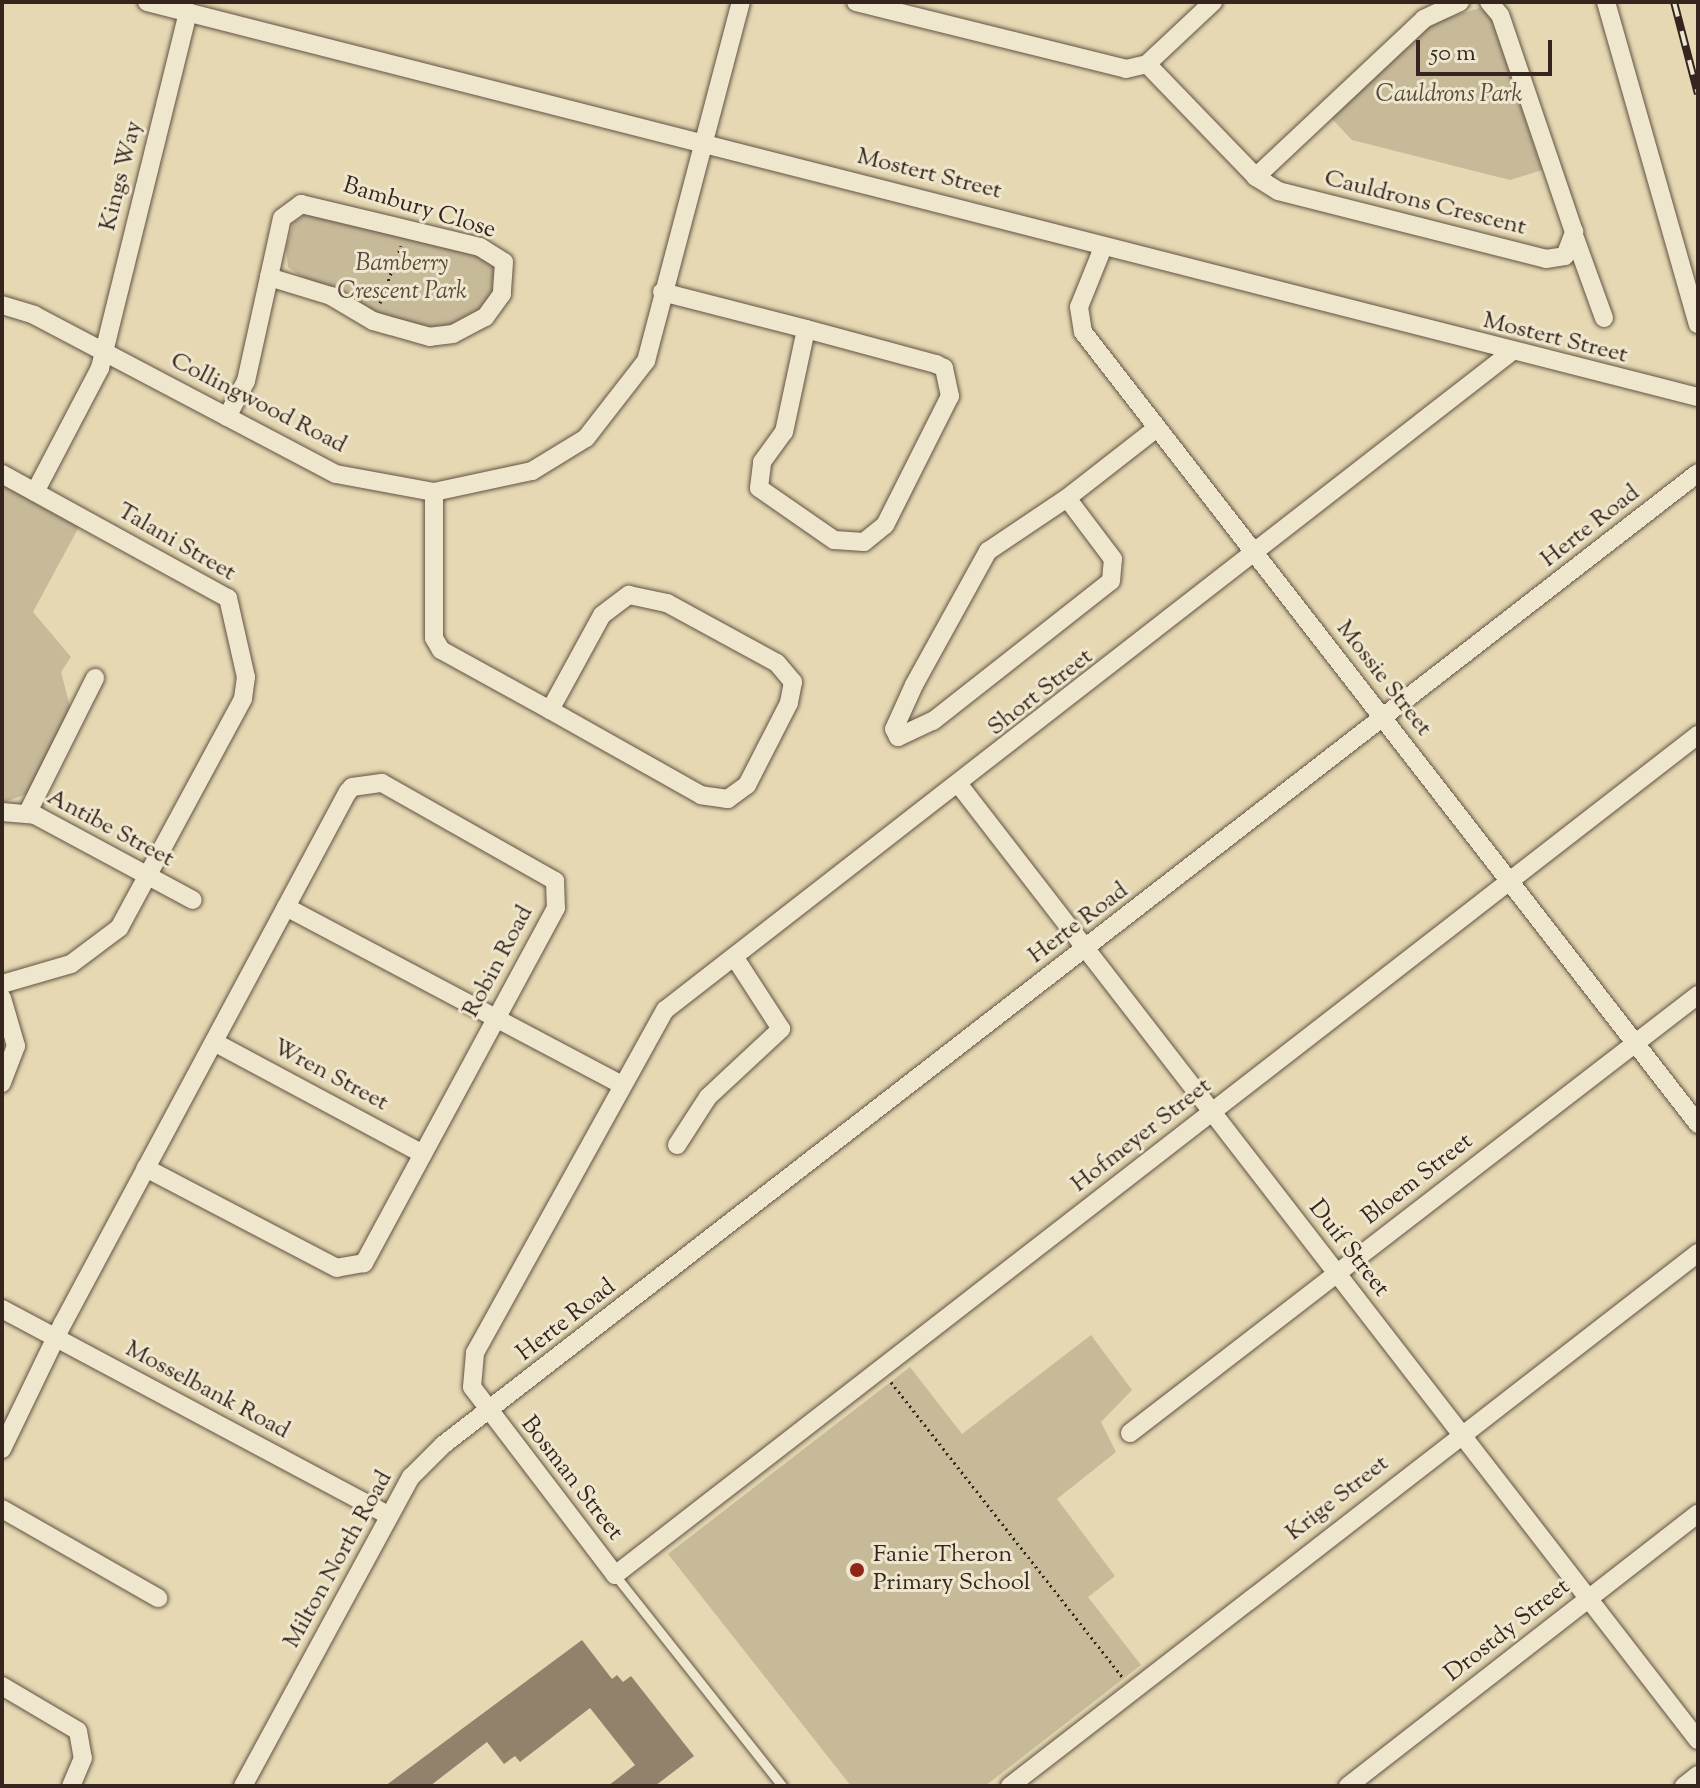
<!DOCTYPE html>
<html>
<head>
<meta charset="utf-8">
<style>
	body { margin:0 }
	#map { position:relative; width:1700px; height:1788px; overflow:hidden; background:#e5d8b2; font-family:"Sorts Mill Goudy",serif }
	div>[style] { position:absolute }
	.green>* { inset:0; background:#c7ba99 }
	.building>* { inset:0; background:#91826b }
	.path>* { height:3px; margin-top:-1.5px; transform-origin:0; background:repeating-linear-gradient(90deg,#36251f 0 2px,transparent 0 6px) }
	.roads { filter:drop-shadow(0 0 2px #625244) drop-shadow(0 0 2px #625244) }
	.service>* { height:9px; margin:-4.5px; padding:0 4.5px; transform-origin:4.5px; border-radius:4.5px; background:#eee6cd }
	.minor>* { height:18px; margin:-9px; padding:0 9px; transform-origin:9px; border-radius:9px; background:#eee6cd }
	.rail>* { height:8px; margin-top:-4px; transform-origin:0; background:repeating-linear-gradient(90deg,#eee6cd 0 15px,#36251f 0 30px); box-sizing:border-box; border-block:2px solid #36251f }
	.dots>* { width:22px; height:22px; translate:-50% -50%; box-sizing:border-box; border:4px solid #eee6cd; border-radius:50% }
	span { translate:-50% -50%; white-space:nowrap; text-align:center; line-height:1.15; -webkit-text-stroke:6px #eee6cd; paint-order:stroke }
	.park-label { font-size:24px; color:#5a4a3e; font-style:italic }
	.street-label { font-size:24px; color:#36251f }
	.poi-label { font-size:24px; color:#36251f }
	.left { translate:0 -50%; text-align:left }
	.frame { position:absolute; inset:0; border:4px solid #36251f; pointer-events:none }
	.scale { position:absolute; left:1416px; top:40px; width:136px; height:36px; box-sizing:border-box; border:4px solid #36251f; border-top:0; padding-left:10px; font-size:24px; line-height:28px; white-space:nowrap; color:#36251f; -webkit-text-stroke:6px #eee6cd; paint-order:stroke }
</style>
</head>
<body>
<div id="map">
	<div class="green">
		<div style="clip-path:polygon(1480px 8px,1492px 18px,1542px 170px,1510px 180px,1352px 140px,1331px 118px,1431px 23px)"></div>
		<div style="clip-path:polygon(309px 212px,490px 258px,502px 272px,489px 304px,455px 326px,432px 328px,380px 316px,299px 275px,288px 267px,286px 248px,294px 222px)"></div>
		<div style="clip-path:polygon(2px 482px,81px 523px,33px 612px,71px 657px,61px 672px,71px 710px,27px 794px,2px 803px)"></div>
		<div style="clip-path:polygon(1091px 1335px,1132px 1390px,1101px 1422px,1116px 1452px,1057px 1499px,1115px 1576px,1088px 1597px,1141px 1665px,985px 1786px,851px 1786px,668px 1554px,910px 1367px,962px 1434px)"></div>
	</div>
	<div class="building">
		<div style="clip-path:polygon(582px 1640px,612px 1679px,617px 1675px,623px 1682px,631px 1676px,694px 1756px,655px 1786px,608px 1786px,635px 1765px,590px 1708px,520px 1762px,515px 1756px,504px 1764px,487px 1742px,430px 1786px,385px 1786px)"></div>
	</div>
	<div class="path">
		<div style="left:380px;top:303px;width:61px;rotate:-69.8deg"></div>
		<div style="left:891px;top:1382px;width:376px;rotate:51.9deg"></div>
	</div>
	<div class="roads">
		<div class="service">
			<div style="left:615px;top:1575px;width:269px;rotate:51.6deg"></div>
		</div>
		<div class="minor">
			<div style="left:147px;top:2px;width:1601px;rotate:14.29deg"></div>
			<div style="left:856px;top:2px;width:278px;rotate:13.9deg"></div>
			<div style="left:1126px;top:69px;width:22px;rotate:-13deg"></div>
			<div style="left:1147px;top:64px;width:91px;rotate:-43.2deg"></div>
			<div style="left:1460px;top:2px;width:40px;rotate:155deg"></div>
			<div style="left:1424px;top:19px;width:231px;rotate:136.8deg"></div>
			<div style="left:1256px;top:177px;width:26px;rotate:32deg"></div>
			<div style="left:1278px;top:191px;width:276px;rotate:14.2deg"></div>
			<div style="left:1546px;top:259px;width:19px;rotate:-9deg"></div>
			<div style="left:1565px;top:256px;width:26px;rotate:-69deg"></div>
			<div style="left:1574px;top:232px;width:229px;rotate:-108.8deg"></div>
			<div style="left:1500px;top:15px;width:17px;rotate:-130deg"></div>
			<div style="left:1606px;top:2px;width:335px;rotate:74.1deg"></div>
			<div style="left:1147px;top:64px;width:157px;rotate:46deg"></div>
			<div style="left:301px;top:204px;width:184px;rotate:13.5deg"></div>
			<div style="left:480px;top:247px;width:28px;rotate:32deg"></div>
			<div style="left:504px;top:262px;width:32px;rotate:94deg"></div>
			<div style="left:502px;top:294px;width:29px;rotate:126deg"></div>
			<div style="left:485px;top:317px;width:36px;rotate:152deg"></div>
			<div style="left:453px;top:334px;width:23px;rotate:173deg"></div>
			<div style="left:430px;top:337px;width:59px;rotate:-164.3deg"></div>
			<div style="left:373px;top:321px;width:49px;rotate:-149.2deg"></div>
			<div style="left:331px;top:296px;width:65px;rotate:-163deg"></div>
			<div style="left:269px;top:277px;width:60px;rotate:-77.6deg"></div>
			<div style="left:282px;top:218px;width:24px;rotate:-36deg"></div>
			<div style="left:1575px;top:238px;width:85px;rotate:70.1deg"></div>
			<div style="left:1102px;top:250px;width:61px;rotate:112deg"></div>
			<div style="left:1079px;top:307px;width:25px;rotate:81deg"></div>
			<div style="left:1083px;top:332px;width:1003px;rotate:52.17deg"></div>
			<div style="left:662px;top:292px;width:149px;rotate:14.4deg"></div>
			<div style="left:806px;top:329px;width:135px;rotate:15.1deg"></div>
			<div style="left:936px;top:364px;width:9px;rotate:27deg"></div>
			<div style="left:944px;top:368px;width:29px;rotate:78deg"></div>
			<div style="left:950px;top:396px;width:144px;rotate:116.7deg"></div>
			<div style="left:885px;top:525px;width:27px;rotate:141deg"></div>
			<div style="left:864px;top:542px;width:30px;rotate:-176deg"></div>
			<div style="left:834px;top:540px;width:91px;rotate:-145.3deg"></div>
			<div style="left:759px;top:488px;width:26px;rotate:-83deg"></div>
			<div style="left:762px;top:462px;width:37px;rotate:-54deg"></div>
			<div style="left:784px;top:432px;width:105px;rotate:-77.9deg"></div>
			<div style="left:2px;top:305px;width:34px;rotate:17deg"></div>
			<div style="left:34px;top:315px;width:341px;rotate:27.8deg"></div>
			<div style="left:336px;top:474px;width:100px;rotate:10.4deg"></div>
			<div style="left:434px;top:492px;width:100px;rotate:-12.1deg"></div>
			<div style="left:532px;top:471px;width:63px;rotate:-31.4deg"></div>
			<div style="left:586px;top:438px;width:98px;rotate:-52.1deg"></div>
			<div style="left:646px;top:361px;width:371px;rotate:-75.2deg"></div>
			<div style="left:1510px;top:353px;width:1070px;rotate:142.13deg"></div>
			<div style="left:665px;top:1010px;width:392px;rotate:119deg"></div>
			<div style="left:475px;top:1353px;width:34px;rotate:95deg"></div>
			<div style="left:472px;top:1387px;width:236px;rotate:52.7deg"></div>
			<div style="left:615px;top:1575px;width:1371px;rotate:-37.8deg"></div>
			<div style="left:227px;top:417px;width:41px;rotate:-62.2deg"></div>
			<div style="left:246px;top:381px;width:107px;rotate:-77.5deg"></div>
			<div style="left:2px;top:474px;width:258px;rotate:28.8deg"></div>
			<div style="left:228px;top:598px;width:81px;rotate:77.2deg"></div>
			<div style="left:246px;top:677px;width:22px;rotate:98deg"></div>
			<div style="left:243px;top:699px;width:260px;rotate:118.4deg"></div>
			<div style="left:119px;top:928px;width:60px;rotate:143.1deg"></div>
			<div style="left:71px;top:964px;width:72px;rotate:163.8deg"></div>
			<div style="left:35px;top:492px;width:140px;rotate:-62.3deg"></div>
			<div style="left:100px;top:368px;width:367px;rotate:-76.1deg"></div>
			<div style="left:434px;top:492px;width:146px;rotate:90deg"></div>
			<div style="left:434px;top:638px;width:14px;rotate:60deg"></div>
			<div style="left:441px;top:650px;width:124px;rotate:28.8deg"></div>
			<div style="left:1067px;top:498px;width:95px;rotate:146.1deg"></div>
			<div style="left:988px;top:551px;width:153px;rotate:118.9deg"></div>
			<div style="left:914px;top:685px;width:48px;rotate:114.4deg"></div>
			<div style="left:894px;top:729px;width:9px;rotate:63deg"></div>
			<div style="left:898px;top:737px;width:38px;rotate:-25deg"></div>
			<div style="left:933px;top:721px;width:226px;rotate:-38.2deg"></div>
			<div style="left:1111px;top:581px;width:22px;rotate:-85deg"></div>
			<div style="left:1113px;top:559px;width:76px;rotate:-127deg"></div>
			<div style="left:1067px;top:498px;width:114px;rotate:-37.9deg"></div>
			<div style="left:629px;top:595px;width:39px;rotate:12deg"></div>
			<div style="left:667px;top:603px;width:125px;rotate:28.6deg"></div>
			<div style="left:777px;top:663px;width:25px;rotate:50deg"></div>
			<div style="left:793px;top:682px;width:21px;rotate:101deg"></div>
			<div style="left:789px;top:703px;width:92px;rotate:117.1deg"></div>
			<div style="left:747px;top:785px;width:24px;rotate:144deg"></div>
			<div style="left:728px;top:799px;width:27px;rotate:-172deg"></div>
			<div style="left:701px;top:795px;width:173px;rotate:-150.6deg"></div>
			<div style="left:550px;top:710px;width:108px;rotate:-61.3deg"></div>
			<div style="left:602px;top:615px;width:34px;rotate:-37deg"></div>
			<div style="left:960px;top:786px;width:1206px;rotate:52.28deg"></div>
			<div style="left:2px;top:812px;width:33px;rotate:5deg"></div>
			<div style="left:35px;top:815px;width:179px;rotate:28.3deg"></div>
			<div style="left:28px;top:812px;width:150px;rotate:-63.4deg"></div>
			<div style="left:286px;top:907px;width:378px;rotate:27.9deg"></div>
			<div style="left:2px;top:998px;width:50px;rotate:73.7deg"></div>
			<div style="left:16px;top:1046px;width:40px;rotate:111deg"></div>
			<div style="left:214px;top:1042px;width:237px;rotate:28.2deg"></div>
			<div style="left:677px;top:1145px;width:57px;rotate:-57.1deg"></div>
			<div style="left:708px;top:1097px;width:100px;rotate:-43deg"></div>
			<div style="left:781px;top:1029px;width:85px;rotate:-122.9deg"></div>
			<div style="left:2px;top:1309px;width:439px;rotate:28.1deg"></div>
			<div style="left:1130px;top:1433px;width:717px;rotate:-37.64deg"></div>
			<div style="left:2px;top:1449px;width:140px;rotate:-64.2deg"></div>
			<div style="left:63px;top:1323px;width:176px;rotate:-61.8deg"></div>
			<div style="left:146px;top:1168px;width:427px;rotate:-61.8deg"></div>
			<div style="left:348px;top:792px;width:6px;rotate:-51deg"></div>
			<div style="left:352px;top:787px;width:30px;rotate:-8deg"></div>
			<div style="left:382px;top:783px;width:199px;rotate:29.5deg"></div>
			<div style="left:555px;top:881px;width:27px;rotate:88deg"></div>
			<div style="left:556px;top:908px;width:404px;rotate:118.4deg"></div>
			<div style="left:364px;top:1263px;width:27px;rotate:170deg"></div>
			<div style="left:337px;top:1268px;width:216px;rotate:-152.4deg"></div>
			<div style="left:2px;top:1509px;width:180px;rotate:29.7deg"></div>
			<div style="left:2px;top:1686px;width:88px;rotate:30.6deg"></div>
			<div style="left:78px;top:1731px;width:27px;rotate:80deg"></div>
			<div style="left:83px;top:1758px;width:30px;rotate:113deg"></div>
			<div style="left:243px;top:1786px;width:352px;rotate:-61.5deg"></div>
			<div style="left:411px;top:1477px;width:45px;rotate:-45deg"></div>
			<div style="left:443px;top:1445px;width:1587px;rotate:-37.76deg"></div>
			<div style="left:1010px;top:1786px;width:870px;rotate:-37.77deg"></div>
			<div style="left:1348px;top:1786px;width:443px;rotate:-37.9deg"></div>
			<div style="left:1684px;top:1786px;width:18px;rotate:-38deg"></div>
		</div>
	</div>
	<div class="rail">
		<div style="left:1674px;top:2px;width:95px;rotate:75.4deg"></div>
	</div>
	<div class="dots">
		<div style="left:857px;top:1570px;background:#8f2418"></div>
	</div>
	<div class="park-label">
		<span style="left:1449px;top:96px">Cauldrons Park</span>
		<span style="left:402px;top:279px">Bamberry<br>Crescent Park</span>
	</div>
	<div class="street-label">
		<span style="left:929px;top:175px;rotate:14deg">Mostert Street</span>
		<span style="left:122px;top:176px;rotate:-76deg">Kings Way</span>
		<span style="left:1425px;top:204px;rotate:14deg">Cauldrons Crescent</span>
		<span style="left:419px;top:209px;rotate:17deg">Bambury Close</span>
		<span style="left:1555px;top:339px;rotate:14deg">Mostert Street</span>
		<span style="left:258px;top:404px;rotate:27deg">Collingwood Road</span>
		<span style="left:1591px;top:527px;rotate:-38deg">Herte Road</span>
		<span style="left:176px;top:543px;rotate:30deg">Talani Street</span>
		<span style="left:1383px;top:679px;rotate:52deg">Mossie Street</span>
		<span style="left:1041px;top:693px;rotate:-38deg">Short Street</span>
		<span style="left:110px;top:829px;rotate:28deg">Antibe Street</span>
		<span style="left:1079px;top:924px;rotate:-37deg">Herte Road</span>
		<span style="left:499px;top:962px;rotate:-62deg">Robin Road</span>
		<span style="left:330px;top:1076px;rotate:28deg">Wren Street</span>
		<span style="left:1142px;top:1136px;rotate:-38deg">Hofmeyer Street</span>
		<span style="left:1418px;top:1180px;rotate:-38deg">Bloem Street</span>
		<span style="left:1348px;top:1249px;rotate:52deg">Duif Street</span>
		<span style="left:567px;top:1321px;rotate:-38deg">Herte Road</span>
		<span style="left:207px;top:1391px;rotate:28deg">Mosselbank Road</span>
		<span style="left:571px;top:1479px;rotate:52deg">Bosman Street</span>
		<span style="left:1338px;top:1499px;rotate:-38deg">Krige Street</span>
		<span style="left:339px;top:1560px;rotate:-61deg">Milton North Road</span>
		<span style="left:1508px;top:1631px;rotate:-38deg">Drostdy Street</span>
	</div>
	<div class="poi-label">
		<span class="left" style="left:873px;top:1570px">Fanie Theron<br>Primary School</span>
	</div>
	<div class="frame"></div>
	<div class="scale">50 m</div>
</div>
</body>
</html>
